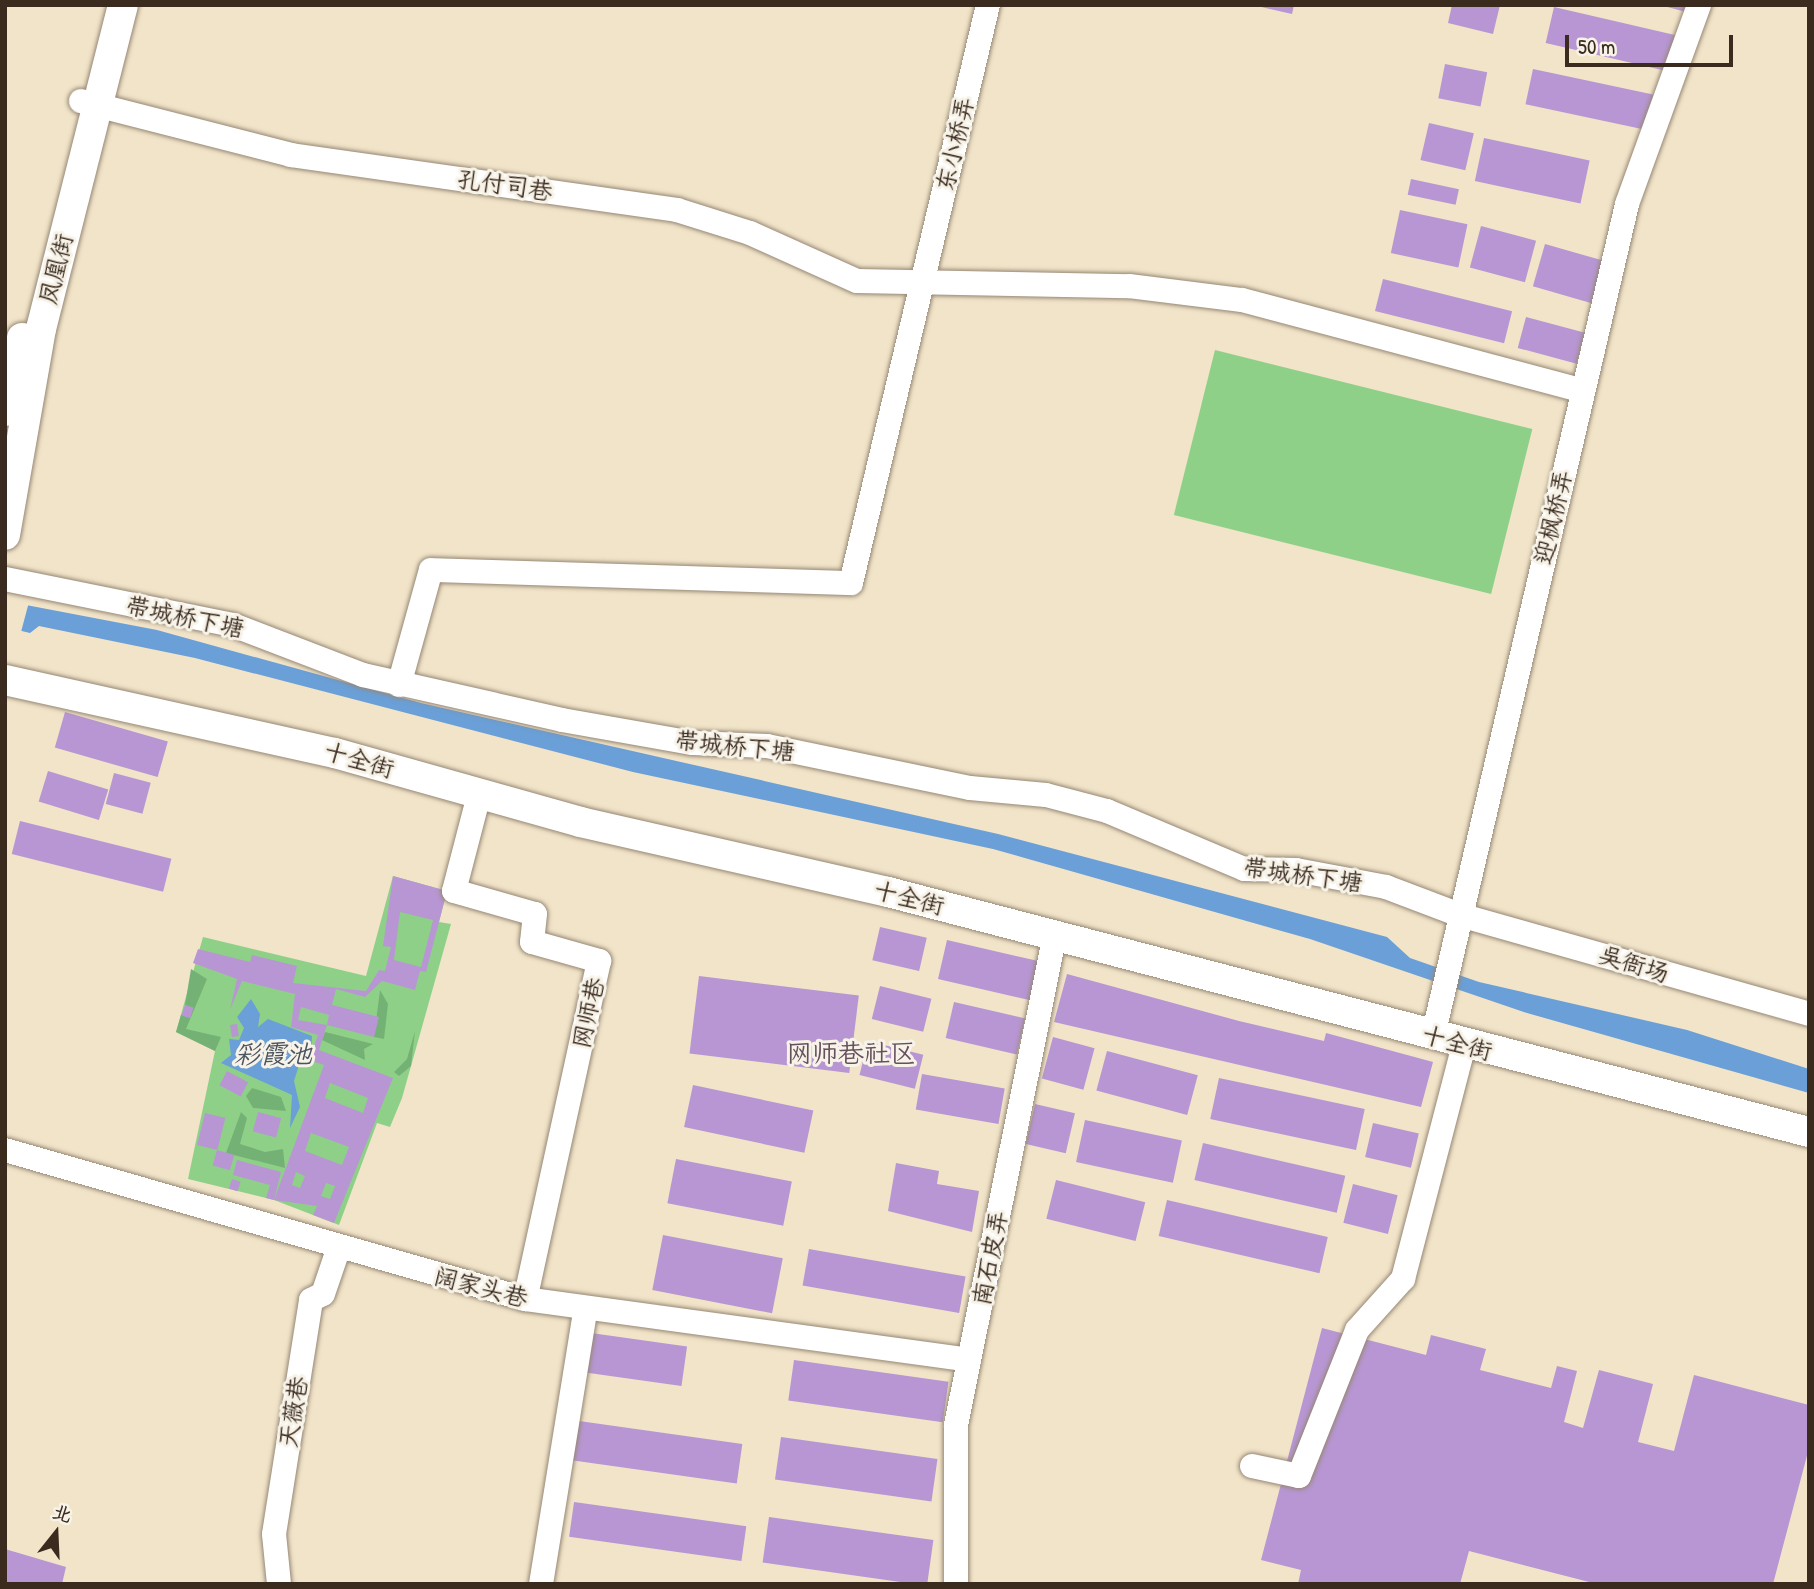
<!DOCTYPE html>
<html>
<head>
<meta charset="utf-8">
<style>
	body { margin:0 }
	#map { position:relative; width:1814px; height:1589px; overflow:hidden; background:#f1e4c9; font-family:"Patrick Hand","LXGW WenKai TC",sans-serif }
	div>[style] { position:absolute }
	.green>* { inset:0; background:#8fd088; transform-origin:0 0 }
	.forest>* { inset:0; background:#73b274 }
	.water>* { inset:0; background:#6a9fd7 }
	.pier>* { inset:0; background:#f1e4c9 }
	.building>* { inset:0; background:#b796d3; transform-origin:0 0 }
	.roads { filter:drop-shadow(0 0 2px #968774) drop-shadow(0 0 2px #968774) }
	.minor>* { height:24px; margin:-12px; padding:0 12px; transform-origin:12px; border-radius:12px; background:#fff }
	.major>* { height:30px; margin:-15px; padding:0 15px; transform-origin:15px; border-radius:15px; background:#fff }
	span { translate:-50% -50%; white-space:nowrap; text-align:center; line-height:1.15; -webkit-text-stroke:6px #f7f3e8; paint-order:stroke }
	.street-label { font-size:24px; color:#3b2a1e }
	.neighbourhood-label { font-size:26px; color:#66505d }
	.water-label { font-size:26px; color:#4b535f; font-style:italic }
	.frame { position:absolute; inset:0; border:7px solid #3b2a1e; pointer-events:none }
	.north { position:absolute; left:21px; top:1498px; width:70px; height:70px; -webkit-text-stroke:5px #f7f3e8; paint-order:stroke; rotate:18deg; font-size:19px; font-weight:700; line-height:28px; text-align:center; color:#3b2a1e }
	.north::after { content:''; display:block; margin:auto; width:24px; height:32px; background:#3b2a1e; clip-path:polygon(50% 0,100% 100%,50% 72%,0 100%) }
	.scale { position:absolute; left:1565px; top:35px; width:168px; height:32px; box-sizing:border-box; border:4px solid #3b2a1e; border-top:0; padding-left:9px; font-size:21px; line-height:24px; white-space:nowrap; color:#3b2a1e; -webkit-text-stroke:5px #f7f3e8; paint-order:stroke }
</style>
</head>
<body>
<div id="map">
	<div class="green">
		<div style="left:1215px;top:350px;width:327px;height:170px;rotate:14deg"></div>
		<div style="clip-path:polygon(393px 876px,447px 891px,439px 922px,451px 924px,402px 1098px,390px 1127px,377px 1123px,339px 1225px,274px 1200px,188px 1179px,215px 1051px,176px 1032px,203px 937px,366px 976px)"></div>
	</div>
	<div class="forest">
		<div style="clip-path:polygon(191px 969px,207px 979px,186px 1029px,221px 1037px,215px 1051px,176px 1032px,181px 1015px,193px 1008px,185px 1005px)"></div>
		<div style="clip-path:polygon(380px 990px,388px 1004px,384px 1039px,374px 1037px)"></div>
		<div style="clip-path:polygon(415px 1031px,411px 1066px,399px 1076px,394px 1072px,407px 1059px)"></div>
		<div style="clip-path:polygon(325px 1032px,373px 1044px,364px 1049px,365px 1060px,322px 1040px)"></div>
		<div style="clip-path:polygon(252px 1088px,281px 1097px,286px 1111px,253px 1108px,246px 1096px)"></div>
		<div style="clip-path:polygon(241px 1112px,247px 1118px,240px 1144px,265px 1152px,283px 1149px,285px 1168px,226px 1153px)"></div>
	</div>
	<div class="water">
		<div style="clip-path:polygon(5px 601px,157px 630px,421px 703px,998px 834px,1387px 937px,1410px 958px,1479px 982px,1687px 1030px,1809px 1069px,1809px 1093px,1527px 1013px,1310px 939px,993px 849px,633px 772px,195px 658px,39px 626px,30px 633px,5px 627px)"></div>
		<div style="clip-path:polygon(251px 999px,260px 1014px,258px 1027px,268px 1019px,312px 1036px,311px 1052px,302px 1056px,294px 1081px,300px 1107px,290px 1128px,292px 1095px,221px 1063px,231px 1055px,229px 1039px,239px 1040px,244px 1028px,237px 1017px)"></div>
	</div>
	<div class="pier">
		<div style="clip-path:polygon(5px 597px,29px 602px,21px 632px,5px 630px)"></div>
	</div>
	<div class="building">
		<div style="clip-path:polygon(1253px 5px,1294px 5px,1292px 14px)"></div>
		<div style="clip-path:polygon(1452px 5px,1500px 5px,1493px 34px,1448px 23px)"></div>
		<div style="clip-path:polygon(1660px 5px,1687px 5px,1686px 12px)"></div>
		<div style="left:1554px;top:7px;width:124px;height:37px;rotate:13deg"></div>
		<div style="left:1445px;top:64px;width:43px;height:35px;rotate:11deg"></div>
		<div style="left:1533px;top:69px;width:125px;height:36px;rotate:12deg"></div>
		<div style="left:1429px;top:123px;width:46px;height:38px;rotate:13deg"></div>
		<div style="left:1484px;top:138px;width:108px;height:44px;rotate:12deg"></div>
		<div style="left:1411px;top:179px;width:49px;height:16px;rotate:12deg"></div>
		<div style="left:1400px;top:210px;width:69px;height:44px;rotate:12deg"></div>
		<div style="left:1481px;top:226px;width:57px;height:43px;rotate:15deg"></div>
		<div style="left:1545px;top:244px;width:62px;height:44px;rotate:16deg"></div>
		<div style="left:1383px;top:279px;width:133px;height:33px;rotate:14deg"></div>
		<div style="left:1526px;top:317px;width:61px;height:32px;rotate:15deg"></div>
		<div style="left:65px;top:712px;width:107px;height:37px;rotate:16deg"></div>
		<div style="left:48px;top:771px;width:63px;height:32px;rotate:17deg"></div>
		<div style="left:114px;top:773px;width:38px;height:32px;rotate:15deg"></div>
		<div style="left:20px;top:821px;width:156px;height:34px;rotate:14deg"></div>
		<div style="clip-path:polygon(evenodd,393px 876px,447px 891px,426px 972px,420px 971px,415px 990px,382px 981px,365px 997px,336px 989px,332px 1005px,379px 1017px,374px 1037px,327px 1025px,329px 1015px,301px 1007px,298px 1020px,327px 1025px,319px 1050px,393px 1078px,334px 1223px,313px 1215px,317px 1206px,274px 1200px,324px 1065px,309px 1060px,318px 1035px,291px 1027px,295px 994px,242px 981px,230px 1010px,237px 979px,193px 963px,198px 949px,250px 962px,252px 955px,297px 966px,293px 983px,366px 991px,379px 970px,385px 971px,391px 947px,383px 946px,393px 876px,400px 912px,433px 920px,421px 967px,394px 960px,400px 912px,393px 876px,330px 1083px,368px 1098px,363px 1113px,325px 1098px,330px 1083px,393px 876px,311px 1133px,349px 1147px,342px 1165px,305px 1151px,311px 1133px,393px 876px,296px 1172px,305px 1176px,300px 1188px,292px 1185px,296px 1172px,393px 876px,326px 1183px,335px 1186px,330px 1199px,321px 1196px,326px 1183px)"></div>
		<div style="left:880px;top:927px;width:48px;height:34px;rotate:13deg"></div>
		<div style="left:947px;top:940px;width:96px;height:40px;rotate:13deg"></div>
		<div style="clip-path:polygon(1067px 974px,1239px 1021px,1324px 1041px,1326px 1033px,1433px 1062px,1421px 1107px,1054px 1022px)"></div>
		<div style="left:699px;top:976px;width:161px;height:78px;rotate:7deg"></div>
		<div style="left:880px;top:986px;width:53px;height:34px;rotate:14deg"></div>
		<div style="left:954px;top:1002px;width:73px;height:37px;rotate:13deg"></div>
		<div style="left:185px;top:1005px;width:9px;height:11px;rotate:18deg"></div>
		<div style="left:237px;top:1024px;width:12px;height:7px;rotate:81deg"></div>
		<div style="left:1053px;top:1037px;width:43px;height:43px;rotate:15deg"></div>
		<div style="left:868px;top:1041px;width:57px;height:35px;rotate:14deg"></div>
		<div style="left:1107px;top:1051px;width:94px;height:41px;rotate:15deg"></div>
		<div style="left:227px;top:1071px;width:24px;height:16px;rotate:28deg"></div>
		<div style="left:922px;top:1074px;width:84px;height:36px;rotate:10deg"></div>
		<div style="left:1219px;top:1078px;width:149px;height:42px;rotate:12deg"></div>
		<div style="left:693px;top:1085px;width:123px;height:43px;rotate:12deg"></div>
		<div style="left:1035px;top:1104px;width:41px;height:41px;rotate:13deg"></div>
		<div style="left:258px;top:1112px;width:24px;height:20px;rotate:15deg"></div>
		<div style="left:205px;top:1113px;width:21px;height:33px;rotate:14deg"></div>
		<div style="left:1085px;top:1120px;width:99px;height:43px;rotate:12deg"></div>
		<div style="left:1373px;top:1123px;width:47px;height:35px;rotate:13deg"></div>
		<div style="left:1203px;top:1143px;width:146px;height:38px;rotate:13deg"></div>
		<div style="left:217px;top:1150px;width:18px;height:16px;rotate:16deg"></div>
		<div style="left:676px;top:1159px;width:118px;height:45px;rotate:11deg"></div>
		<div style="clip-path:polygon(237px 1160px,281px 1172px,274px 1200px,266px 1198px,270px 1185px,233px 1175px)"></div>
		<div style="clip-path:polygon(896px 1163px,939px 1171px,937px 1184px,979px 1191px,972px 1232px,888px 1211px)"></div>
		<div style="left:232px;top:1179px;width:9px;height:10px;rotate:18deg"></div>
		<div style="left:1056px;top:1180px;width:92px;height:40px;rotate:14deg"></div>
		<div style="left:1353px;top:1184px;width:46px;height:40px;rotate:14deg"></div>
		<div style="left:1167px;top:1200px;width:165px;height:37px;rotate:13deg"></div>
		<div style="left:663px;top:1235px;width:122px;height:56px;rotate:11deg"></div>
		<div style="left:809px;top:1249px;width:159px;height:37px;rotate:10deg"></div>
		<div style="clip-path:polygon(1322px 1328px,1426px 1355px,1431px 1335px,1486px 1349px,1480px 1370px,1551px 1388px,1557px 1366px,1577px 1371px,1564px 1422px,1583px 1428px,1599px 1370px,1653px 1384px,1638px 1442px,1674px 1451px,1694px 1375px,1809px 1405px,1809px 1448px,1773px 1584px,1597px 1584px,1469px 1551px,1460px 1584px,1298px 1584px,1301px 1570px,1261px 1560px)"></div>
		<div style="left:591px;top:1333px;width:97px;height:40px;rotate:8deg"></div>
		<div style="left:794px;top:1360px;width:156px;height:41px;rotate:8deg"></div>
		<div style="left:572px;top:1420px;width:172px;height:40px;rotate:8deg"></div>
		<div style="left:781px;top:1437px;width:158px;height:43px;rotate:8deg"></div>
		<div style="left:574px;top:1502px;width:174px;height:35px;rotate:8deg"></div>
		<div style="left:769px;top:1517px;width:166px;height:46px;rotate:8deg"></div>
		<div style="clip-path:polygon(5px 1549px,66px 1567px,62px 1584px,5px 1584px)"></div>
	</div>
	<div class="roads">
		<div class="minor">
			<div style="left:81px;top:101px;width:217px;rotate:14.4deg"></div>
			<div style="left:291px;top:155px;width:390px;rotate:8.1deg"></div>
			<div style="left:677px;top:210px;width:77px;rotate:17.5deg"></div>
			<div style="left:750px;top:233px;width:117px;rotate:24.2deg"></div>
			<div style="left:857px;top:281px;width:272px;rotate:1.1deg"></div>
			<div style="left:1129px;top:286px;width:114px;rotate:7.1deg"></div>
			<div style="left:1242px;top:300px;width:353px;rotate:14.9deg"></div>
			<div style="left:5px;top:579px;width:233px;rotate:11.4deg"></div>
			<div style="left:233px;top:625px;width:139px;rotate:21deg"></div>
			<div style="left:363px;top:675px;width:204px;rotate:12.7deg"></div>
			<div style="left:562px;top:720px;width:133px;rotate:10deg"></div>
			<div style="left:693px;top:743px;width:74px;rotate:2.3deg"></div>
			<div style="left:767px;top:746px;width:207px;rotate:11.7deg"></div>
			<div style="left:970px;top:788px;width:76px;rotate:5.3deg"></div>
			<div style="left:1046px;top:795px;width:63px;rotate:14.7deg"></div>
			<div style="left:1107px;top:811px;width:149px;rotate:22.9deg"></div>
			<div style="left:1244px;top:869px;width:52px;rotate:1.1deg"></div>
			<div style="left:1296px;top:870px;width:92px;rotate:10.7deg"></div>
			<div style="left:1386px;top:887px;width:79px;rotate:20.7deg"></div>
			<div style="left:1460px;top:915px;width:363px;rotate:15.8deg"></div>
			<div style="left:399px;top:685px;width:119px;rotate:-74.5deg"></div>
			<div style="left:431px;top:570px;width:420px;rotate:1.8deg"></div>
			<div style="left:851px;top:583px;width:594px;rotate:-76.67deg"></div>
			<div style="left:479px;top:795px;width:99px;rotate:104.6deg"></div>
			<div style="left:454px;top:891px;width:84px;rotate:15.9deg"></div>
			<div style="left:535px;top:914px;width:28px;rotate:96deg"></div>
			<div style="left:532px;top:942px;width:70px;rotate:15.8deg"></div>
			<div style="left:599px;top:961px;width:346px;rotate:102.3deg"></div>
			<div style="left:1433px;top:1036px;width:854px;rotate:-76.87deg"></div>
			<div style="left:1627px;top:204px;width:212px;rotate:-70.1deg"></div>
			<div style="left:5px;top:1150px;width:541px;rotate:15.99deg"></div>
			<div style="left:525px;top:1299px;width:448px;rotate:7.8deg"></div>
			<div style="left:1252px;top:1466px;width:48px;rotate:12deg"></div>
			<div style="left:1299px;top:1476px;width:157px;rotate:-68.3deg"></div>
			<div style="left:1357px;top:1330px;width:69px;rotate:-48deg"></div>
			<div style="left:1403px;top:1279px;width:242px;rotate:-75.4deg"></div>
			<div style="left:279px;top:1584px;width:50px;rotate:-95.7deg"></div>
			<div style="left:274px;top:1534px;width:237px;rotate:-81deg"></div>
			<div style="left:311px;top:1300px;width:13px;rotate:-27deg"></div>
			<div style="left:323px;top:1294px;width:46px;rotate:-71.2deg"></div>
			<div style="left:541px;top:1584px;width:276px;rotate:-80.8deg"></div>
			<div style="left:956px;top:1584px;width:159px;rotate:-90deg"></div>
			<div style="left:956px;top:1425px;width:500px;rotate:-78.6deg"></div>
		</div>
		<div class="major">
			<div style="left:5px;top:411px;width:75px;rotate:-76.9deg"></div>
			<div style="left:5px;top:535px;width:209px;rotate:-80.1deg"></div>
			<div style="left:41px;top:329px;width:334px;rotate:-75.8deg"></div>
			<div style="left:5px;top:680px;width:338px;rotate:12.5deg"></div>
			<div style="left:335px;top:753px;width:255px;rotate:15.7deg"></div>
			<div style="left:580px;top:822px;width:316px;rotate:12.8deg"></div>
			<div style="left:888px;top:892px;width:952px;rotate:14.61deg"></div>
		</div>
	</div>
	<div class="street-label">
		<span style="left:955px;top:144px;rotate:-77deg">东小桥弄</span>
		<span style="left:505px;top:185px;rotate:8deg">孔付司巷</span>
		<span style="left:56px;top:269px;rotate:-76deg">凤凰街</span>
		<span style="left:1553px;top:517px;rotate:-77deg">迎枫桥弄</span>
		<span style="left:185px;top:617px;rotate:12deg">带城桥下塘</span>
		<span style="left:735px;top:746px;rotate:6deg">带城桥下塘</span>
		<span style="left:359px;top:760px;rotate:16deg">十全街</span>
		<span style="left:1303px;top:875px;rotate:8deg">带城桥下塘</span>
		<span style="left:909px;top:898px;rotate:14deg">十全街</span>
		<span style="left:1634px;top:964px;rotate:17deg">吴衙场</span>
		<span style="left:588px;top:1013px;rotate:-78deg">网师巷</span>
		<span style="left:1457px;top:1043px;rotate:15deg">十全街</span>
		<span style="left:990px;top:1258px;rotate:-79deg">南石皮弄</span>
		<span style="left:481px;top:1287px;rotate:14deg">阔家头巷</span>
		<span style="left:293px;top:1412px;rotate:-81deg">天薇巷</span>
	</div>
	<div class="neighbourhood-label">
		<span style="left:851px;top:1053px">网师巷社区</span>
	</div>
	<div class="water-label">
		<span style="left:273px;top:1054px">彩霞池</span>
	</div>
	<div class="frame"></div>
	<div class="north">北</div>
	<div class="scale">50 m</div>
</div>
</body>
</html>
